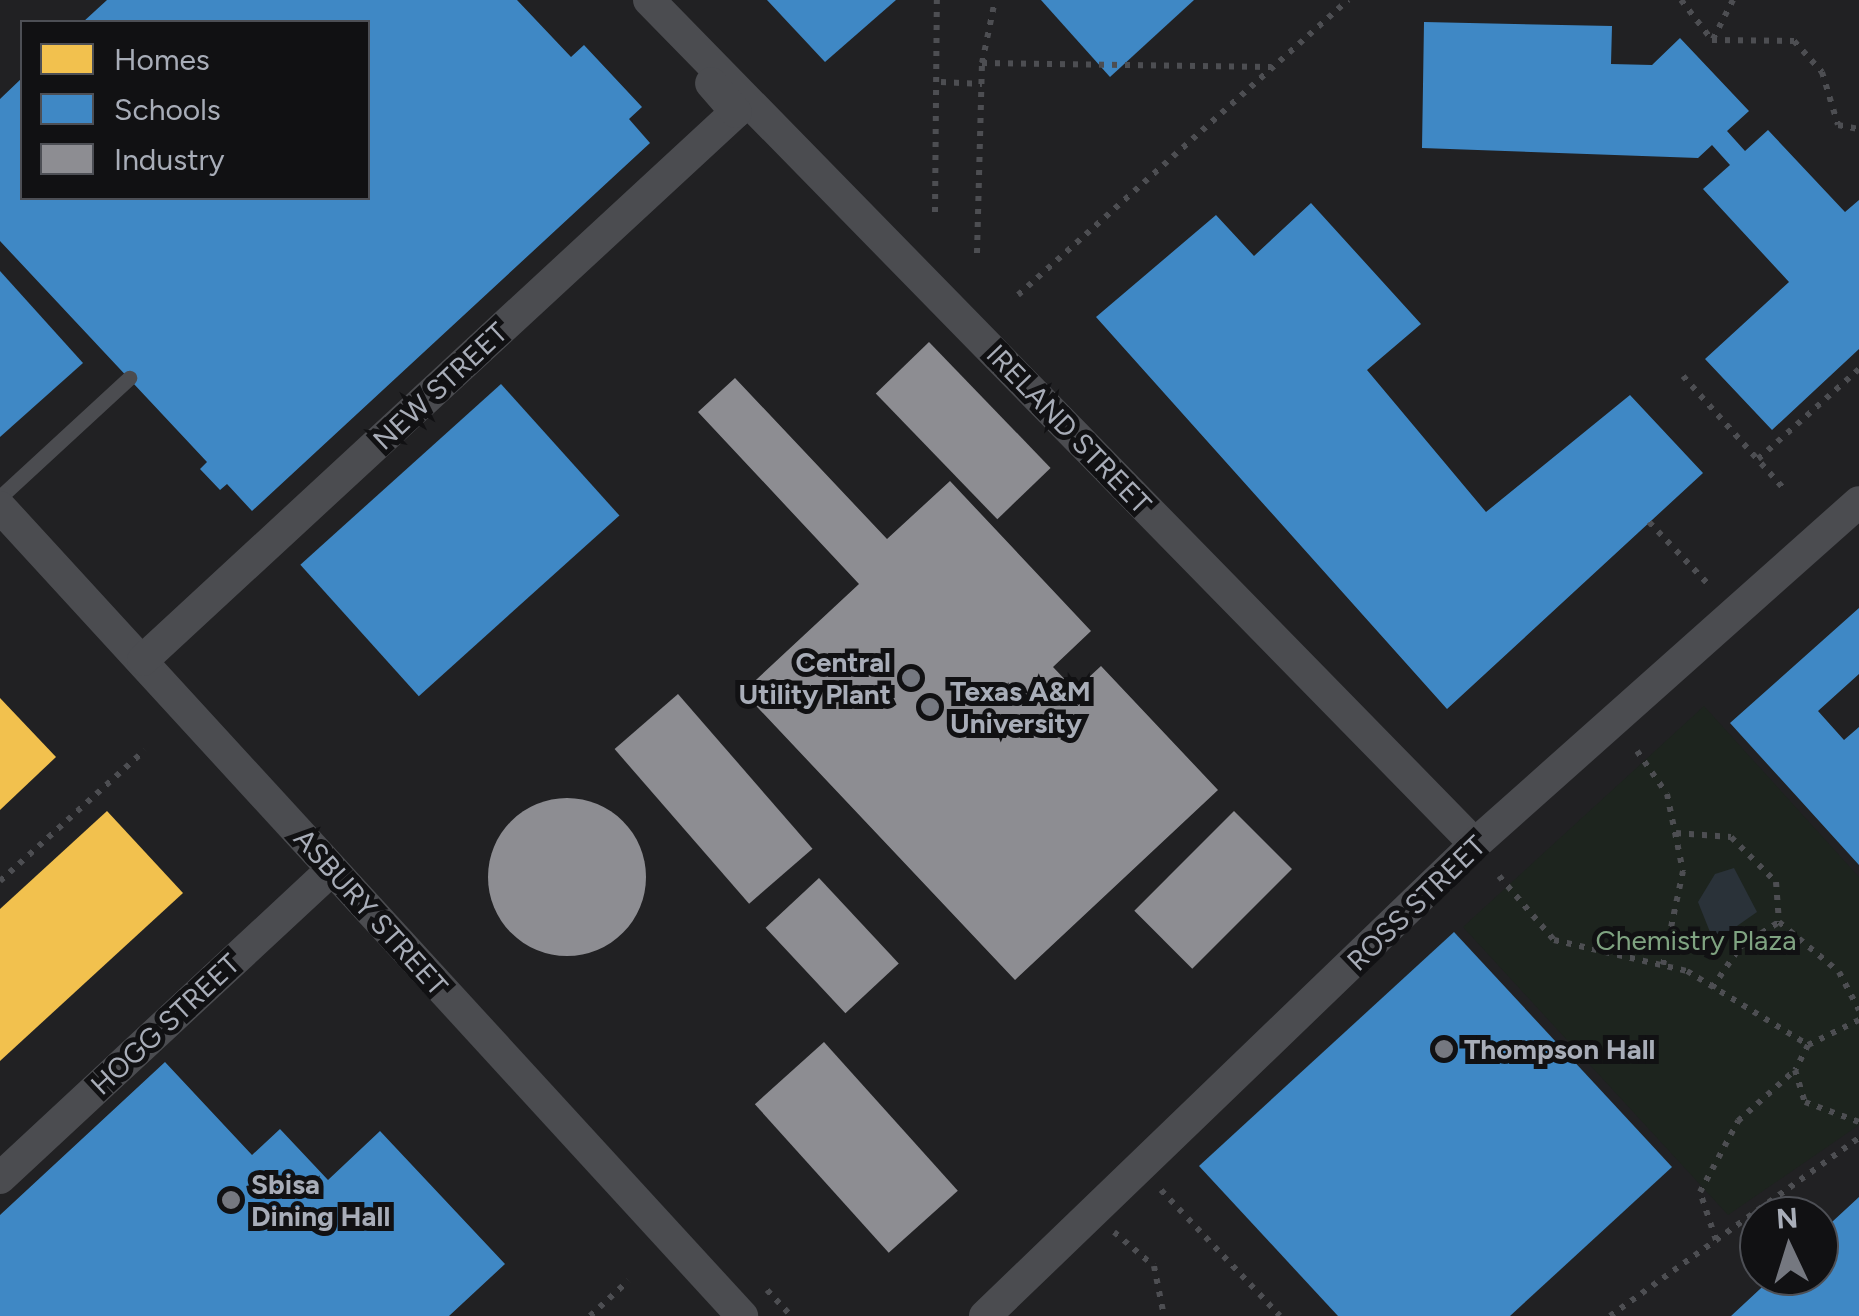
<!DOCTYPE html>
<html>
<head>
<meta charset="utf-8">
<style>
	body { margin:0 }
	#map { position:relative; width:1859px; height:1316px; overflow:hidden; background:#171717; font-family:Figtree,sans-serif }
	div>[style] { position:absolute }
	.built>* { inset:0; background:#212123 }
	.green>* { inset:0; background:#1d241e }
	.water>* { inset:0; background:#2a3239 }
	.homes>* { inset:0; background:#f2c14e }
	.schools>* { inset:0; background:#3f88c5; transform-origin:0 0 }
	.industry>* { inset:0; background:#8d8d92; transform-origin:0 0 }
	.round { border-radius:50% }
	.path>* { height:6px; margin-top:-3px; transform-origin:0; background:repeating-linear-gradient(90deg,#4d4e52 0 5px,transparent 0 13px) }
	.lane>* { height:15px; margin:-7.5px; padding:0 7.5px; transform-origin:7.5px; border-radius:7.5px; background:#4b4c50 }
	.street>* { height:32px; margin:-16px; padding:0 16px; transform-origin:16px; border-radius:16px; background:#4b4c50 }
	.dots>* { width:28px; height:28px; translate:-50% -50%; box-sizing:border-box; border:5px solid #111113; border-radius:50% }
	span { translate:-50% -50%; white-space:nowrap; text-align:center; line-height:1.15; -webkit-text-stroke:10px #111113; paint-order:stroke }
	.street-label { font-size:28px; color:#a8adb8 }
	.poi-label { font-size:28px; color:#a8adb8; font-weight:700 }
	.right { translate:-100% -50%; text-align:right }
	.left { translate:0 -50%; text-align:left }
	.park-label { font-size:28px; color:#7fa381 }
	.legend { position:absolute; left:20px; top:20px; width:350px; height:180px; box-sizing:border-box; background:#111113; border:2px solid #4d4f55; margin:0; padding:12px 18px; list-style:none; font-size:30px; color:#a8adb8 }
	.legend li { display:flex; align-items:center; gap:20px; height:50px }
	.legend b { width:50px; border:2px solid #4d4f55 }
	.north { position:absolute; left:1739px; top:1196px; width:100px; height:100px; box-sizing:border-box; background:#111113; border:2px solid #4d4f55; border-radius:50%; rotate:356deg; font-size:28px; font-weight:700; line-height:40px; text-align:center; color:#a8adb8 }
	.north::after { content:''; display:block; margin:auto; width:35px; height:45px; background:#757880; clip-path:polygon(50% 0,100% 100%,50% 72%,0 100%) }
</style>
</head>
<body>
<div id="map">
	<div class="built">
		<div style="clip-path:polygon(evenodd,0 0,1859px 0,1859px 1316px,0 1316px,0 0,22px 22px,368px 22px,368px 198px,22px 198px,22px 22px,0 0,1759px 1216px,1819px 1216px,1819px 1276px,1759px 1276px,1759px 1216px)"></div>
	</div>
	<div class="green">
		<div style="clip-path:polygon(1704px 706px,1859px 877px,1859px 1125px,1728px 1215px,1463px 927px)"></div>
	</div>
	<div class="water">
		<div style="clip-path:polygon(1734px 868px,1757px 912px,1714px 942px,1698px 902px,1715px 874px)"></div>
	</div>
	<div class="homes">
		<div style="clip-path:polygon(0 698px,56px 757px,0 810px)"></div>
		<div style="clip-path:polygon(107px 811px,183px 893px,0 1061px,0 909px)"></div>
	</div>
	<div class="schools">
		<div style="clip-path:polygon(107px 0,517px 0,571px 57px,584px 45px,642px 107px,629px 119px,650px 143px,252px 511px,227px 484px,220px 490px,200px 469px,207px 462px,0 241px,0 99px,22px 78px,22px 198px,368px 198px,368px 22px,83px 22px)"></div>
		<div style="clip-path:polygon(767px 0,896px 0,825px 62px)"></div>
		<div style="clip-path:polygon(1041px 0,1194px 0,1110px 77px)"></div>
		<div style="clip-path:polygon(1424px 22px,1612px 26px,1611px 64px,1652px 65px,1680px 38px,1749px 111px,1727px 131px,1745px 151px,1768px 130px,1845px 212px,1859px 200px,1859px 349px,1772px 430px,1705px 359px,1789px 282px,1703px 189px,1730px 165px,1712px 145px,1698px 158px,1422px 148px)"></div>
		<div style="clip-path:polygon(1311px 203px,1421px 324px,1367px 370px,1486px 512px,1630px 395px,1703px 473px,1447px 709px,1096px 317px,1216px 215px,1254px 256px)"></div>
		<div style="clip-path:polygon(0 271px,83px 363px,0 437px)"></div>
		<div style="left:501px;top:384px;width:177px;height:270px;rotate:48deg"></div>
		<div style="clip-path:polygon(1859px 608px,1859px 674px,1818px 711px,1844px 740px,1859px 727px,1859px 865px,1730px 723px)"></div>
		<div style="clip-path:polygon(1454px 932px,1672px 1167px,1510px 1316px,1338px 1316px,1199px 1166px)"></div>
		<div style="clip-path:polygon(165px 1062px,252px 1155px,280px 1129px,328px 1180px,380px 1131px,505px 1264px,449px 1316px,0 1316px,0 1215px)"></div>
		<div style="clip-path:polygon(1859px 1197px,1859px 1316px,1731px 1316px,1774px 1276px,1819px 1276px,1819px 1234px)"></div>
	</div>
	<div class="industry">
		<div style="left:929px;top:342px;width:175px;height:74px;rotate:46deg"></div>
		<div style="clip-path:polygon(735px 378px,887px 539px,950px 481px,1091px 631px,1053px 667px,1075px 690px,1101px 666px,1218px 790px,1015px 980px,743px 692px,859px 584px,698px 412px)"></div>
		<div style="left:678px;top:694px;width:205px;height:84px;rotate:49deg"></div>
		<div class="round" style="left:488px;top:798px;width:158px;height:158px"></div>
		<div style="left:1234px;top:811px;width:82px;height:141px;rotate:45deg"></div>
		<div style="left:819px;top:878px;width:117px;height:73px;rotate:47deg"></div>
		<div style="left:824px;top:1042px;width:200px;height:93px;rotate:48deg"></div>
	</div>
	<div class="path">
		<div style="left:1681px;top:0;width:51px;rotate:52.2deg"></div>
		<div style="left:1712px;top:40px;width:82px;rotate:0.7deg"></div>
		<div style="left:1794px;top:41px;width:42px;rotate:47.9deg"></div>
		<div style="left:1822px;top:72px;width:55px;rotate:73.2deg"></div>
		<div style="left:1838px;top:125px;width:21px;rotate:11deg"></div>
		<div style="left:1713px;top:39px;width:44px;rotate:-62.9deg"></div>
		<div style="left:982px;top:63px;width:289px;rotate:0.8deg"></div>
		<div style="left:941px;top:82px;width:41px;rotate:2.8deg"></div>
		<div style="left:935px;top:212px;width:212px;rotate:-89.5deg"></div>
		<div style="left:977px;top:253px;width:190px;rotate:-88.5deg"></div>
		<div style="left:982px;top:63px;width:64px;rotate:-78.3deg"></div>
		<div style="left:1018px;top:295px;width:443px;rotate:-41.8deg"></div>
		<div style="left:1683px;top:376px;width:153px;rotate:48.2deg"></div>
		<div style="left:1758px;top:459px;width:135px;rotate:-41.7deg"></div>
		<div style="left:1649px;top:522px;width:84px;rotate:46.4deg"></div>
		<div style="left:1637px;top:751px;width:52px;rotate:55.1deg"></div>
		<div style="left:1667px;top:794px;width:79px;rotate:78.3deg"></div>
		<div style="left:1683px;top:871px;width:96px;rotate:102deg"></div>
		<div style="left:1676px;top:833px;width:55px;rotate:4.2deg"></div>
		<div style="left:1731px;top:837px;width:64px;rotate:45deg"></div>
		<div style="left:1776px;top:882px;width:40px;rotate:85.7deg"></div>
		<div style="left:1779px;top:922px;width:78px;rotate:39.8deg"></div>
		<div style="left:1839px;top:972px;width:43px;rotate:62.2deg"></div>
		<div style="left:1499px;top:876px;width:84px;rotate:49.3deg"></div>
		<div style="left:1554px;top:940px;width:137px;rotate:13.1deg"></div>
		<div style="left:1687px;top:971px;width:142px;rotate:31.4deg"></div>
		<div style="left:1808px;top:1045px;width:28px;rotate:117deg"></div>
		<div style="left:1795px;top:1070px;width:34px;rotate:73deg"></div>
		<div style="left:1805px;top:1102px;width:58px;rotate:20.3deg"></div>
		<div style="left:0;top:881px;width:195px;rotate:-42.1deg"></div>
		<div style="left:1712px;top:988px;width:50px;rotate:-55.7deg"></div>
		<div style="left:1740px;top:947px;width:46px;rotate:-32.7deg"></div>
		<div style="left:1808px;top:1045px;width:57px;rotate:-26.1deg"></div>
		<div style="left:1161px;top:1190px;width:173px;rotate:46.6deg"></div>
		<div style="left:1114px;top:1232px;width:52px;rotate:40.4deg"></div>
		<div style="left:1154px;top:1266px;width:51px;rotate:78.7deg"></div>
		<div style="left:1716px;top:1240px;width:51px;rotate:-108.4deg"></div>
		<div style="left:1700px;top:1192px;width:81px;rotate:-61.8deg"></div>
		<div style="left:1738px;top:1121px;width:76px;rotate:-41.8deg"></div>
		<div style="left:767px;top:1290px;width:35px;rotate:47deg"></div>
		<div style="left:590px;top:1316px;width:52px;rotate:-42.6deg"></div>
		<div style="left:1610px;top:1316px;width:306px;rotate:-35.6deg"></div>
	</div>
	<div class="lane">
		<div style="left:0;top:497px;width:176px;rotate:-42.7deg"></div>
	</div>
	<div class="street">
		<div style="left:649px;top:0;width:1181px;rotate:45.62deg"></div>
		<div style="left:0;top:507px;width:1098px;rotate:47.47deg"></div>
		<div style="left:143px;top:660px;width:807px;rotate:-42.74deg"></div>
		<div style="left:736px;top:112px;width:38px;rotate:-131deg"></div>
		<div style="left:0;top:1178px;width:452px;rotate:-42.9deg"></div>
		<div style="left:985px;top:1316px;width:680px;rotate:-43.93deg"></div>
		<div style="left:1475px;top:844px;width:514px;rotate:-41.69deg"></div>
	</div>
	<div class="dots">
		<div style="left:911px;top:678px;background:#757880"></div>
		<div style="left:930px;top:707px;background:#757880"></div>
		<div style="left:1444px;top:1049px;background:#757880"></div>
		<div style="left:231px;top:1200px;background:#757880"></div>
	</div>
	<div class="street-label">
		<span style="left:440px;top:386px;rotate:-43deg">NEW STREET</span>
		<span style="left:1069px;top:429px;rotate:46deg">IRELAND STREET</span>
		<span style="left:1416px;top:903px;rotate:-44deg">ROSS STREET</span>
		<span style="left:371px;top:912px;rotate:48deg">ASBURY STREET</span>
		<span style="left:165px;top:1024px;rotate:-43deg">HOGG STREET</span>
	</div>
	<div class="poi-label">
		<span class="right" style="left:891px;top:678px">Central<br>Utility Plant</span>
		<span class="left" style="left:950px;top:707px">Texas A&amp;M<br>University</span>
		<span class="left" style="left:1464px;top:1049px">Thompson Hall</span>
		<span class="left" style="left:251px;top:1200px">Sbisa<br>Dining Hall</span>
	</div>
	<div class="park-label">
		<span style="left:1696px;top:940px">Chemistry Plaza</span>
	</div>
	<ul class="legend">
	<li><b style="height:28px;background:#f2c14e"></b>Homes</li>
	<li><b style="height:28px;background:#3f88c5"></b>Schools</li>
	<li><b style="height:28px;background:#8d8d92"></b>Industry</li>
	</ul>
	<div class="north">N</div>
</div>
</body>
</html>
